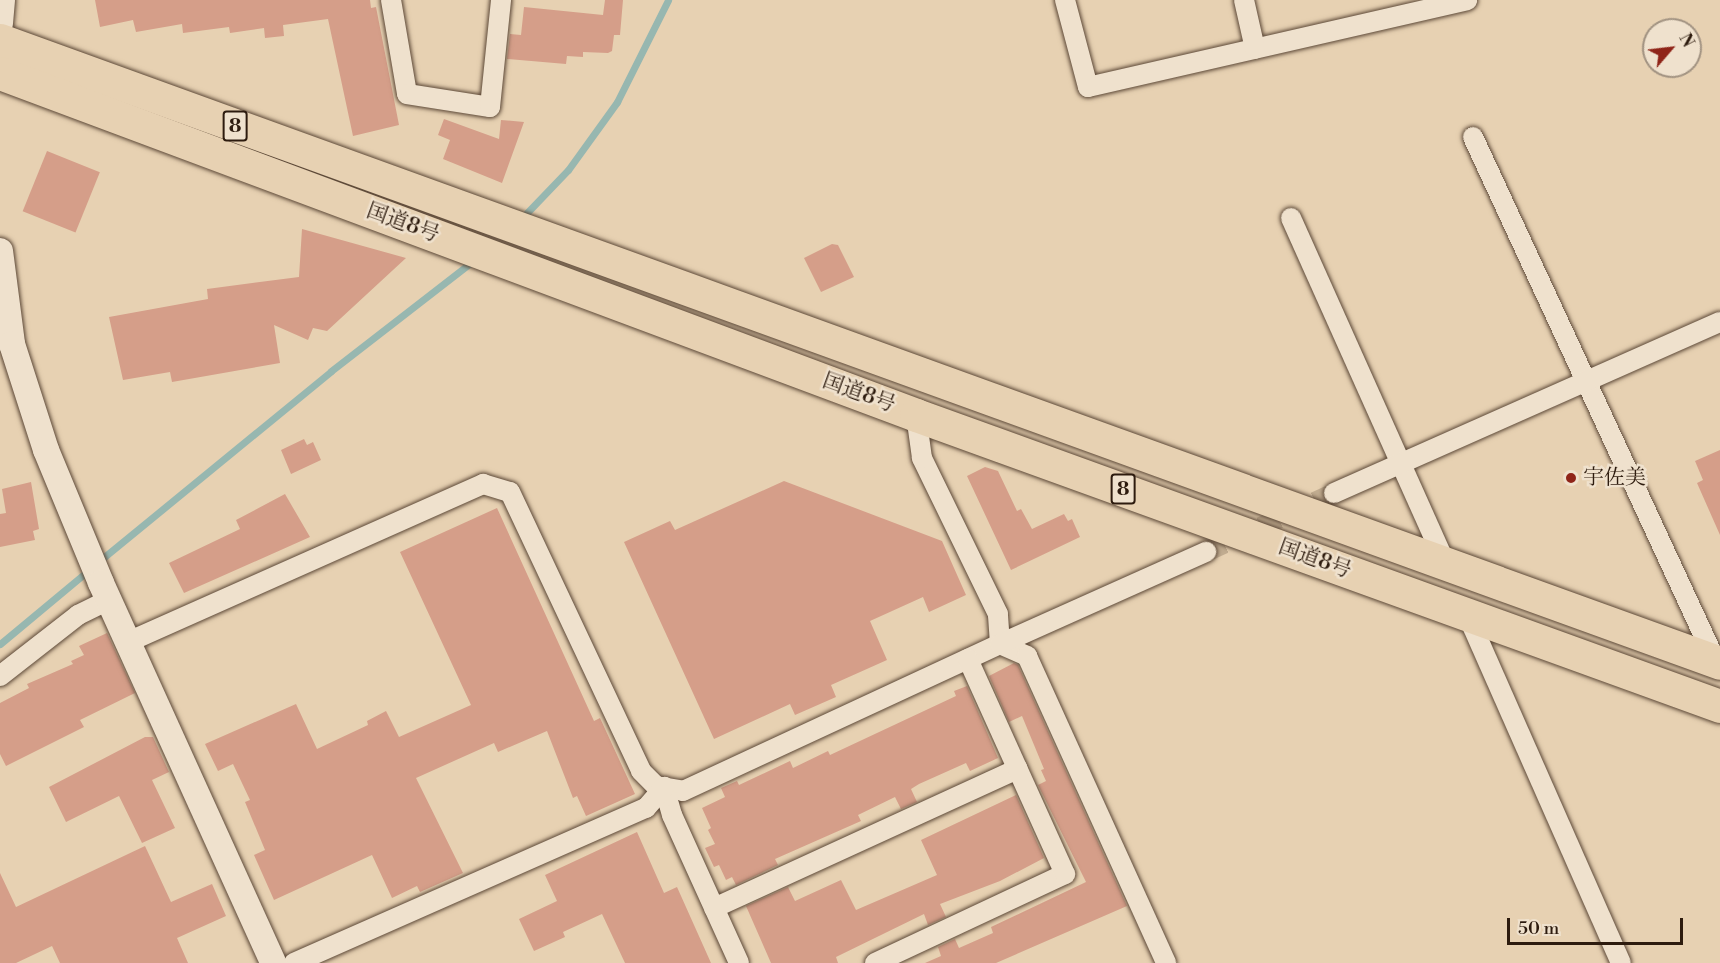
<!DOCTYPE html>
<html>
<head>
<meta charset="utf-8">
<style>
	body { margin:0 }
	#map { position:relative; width:1720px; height:963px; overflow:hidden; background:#e7d1b2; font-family:"Libre Bodoni","Noto Serif JP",serif }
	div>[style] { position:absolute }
	.stream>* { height:7px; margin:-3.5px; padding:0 3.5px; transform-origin:3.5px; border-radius:3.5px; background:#97b7b0 }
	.building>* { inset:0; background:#d59e89; transform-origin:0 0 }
	.minor-tunnel>* { height:20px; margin-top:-10px; transform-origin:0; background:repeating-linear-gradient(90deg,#c2ad91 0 20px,transparent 0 30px) }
	.roads { filter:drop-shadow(0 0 2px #5c4837) drop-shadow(0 0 2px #5c4837) }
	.minor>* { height:20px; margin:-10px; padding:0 10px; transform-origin:10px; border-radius:10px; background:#efe1cd }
	.tertiary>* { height:26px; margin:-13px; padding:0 13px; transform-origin:13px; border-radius:13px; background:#efe1cd }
	.trunk>* { height:33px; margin:-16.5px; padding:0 16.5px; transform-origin:16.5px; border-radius:16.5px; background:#e7d1b2 }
	.dots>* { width:16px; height:16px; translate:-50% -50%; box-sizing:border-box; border:3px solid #efe1cd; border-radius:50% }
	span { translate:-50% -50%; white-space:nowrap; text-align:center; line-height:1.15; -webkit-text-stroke:5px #efe1cd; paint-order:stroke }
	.shield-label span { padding:2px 4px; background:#efe1cd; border:2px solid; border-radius:4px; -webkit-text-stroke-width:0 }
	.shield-label { font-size:20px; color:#2d1b0e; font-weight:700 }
	.street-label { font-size:21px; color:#2d1b0e }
	.poi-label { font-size:21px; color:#2d1b0e }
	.left { translate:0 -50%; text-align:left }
	.north { position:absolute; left:1642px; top:18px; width:60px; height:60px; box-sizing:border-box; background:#efe1cd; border:2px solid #a19281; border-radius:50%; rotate:62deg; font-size:16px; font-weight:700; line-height:24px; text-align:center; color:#2d1b0e }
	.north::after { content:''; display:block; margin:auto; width:21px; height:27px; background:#8f2418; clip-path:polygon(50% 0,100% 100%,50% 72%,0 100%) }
	.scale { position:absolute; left:1507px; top:918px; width:176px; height:27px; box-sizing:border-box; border:3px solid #2d1b0e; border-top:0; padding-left:8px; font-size:18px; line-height:21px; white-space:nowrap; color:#2d1b0e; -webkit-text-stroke:4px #efe1cd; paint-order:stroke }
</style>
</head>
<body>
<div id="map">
	<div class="stream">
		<div style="left:520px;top:220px;width:69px;rotate:-46.2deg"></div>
		<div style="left:568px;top:170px;width:84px;rotate:-54.2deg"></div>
		<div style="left:617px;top:102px;width:114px;rotate:-63.4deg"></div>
		<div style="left:98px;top:562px;width:301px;rotate:-39.3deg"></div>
		<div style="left:331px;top:371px;width:180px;rotate:-37.8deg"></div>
		<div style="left:0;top:644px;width:117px;rotate:-39.8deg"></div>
	</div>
	<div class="building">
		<div style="clip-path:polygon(95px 0,370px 0,371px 8px,376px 7px,399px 125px,353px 136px,328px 19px,283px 25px,284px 36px,265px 38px,264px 28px,230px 33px,229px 27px,183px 33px,182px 24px,136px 32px,133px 20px,100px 27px)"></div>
		<div style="clip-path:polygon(605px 0,623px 0,620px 35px,614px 35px,612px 51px,608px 53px,583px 52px,583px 57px,567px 56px,566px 64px,507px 59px,510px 34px,521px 35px,524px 7px,603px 15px)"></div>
		<div style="clip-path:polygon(444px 119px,499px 139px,501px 120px,524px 122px,502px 183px,443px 159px,450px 140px,438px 135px)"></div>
		<div style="left:47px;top:151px;width:57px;height:65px;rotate:22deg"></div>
		<div style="clip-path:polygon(302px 229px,406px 258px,327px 331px,313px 328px,308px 340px,274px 325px,280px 363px,172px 382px,170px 372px,123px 380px,109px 317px,208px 299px,207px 289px,299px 277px)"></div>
		<div style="clip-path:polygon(832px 244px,838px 245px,854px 277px,821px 292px,804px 258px)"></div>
		<div style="clip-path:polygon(304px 439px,307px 445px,313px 442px,321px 460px,291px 474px,281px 450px)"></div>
		<div style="clip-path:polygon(1720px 450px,1720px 535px,1697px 483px,1703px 480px,1695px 461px)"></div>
		<div style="clip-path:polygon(985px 467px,998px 471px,1017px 511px,1021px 509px,1032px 529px,1064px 514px,1068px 521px,1072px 519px,1080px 537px,1011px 570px,967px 476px)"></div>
		<div style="clip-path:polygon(784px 481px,942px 541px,966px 595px,929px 612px,923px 597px,870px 621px,887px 660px,831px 685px,836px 697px,795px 715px,790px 704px,714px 739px,624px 542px,670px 521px,675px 530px)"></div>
		<div style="clip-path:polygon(31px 482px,39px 529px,33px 531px,35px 540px,0 547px,0 514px,6px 513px,2px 489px)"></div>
		<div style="clip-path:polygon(285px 494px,310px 537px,184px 593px,169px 563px,240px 529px,236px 520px)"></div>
		<div style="clip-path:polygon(497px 508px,594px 721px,600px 718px,635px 794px,586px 816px,577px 796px,573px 798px,547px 731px,498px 752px,494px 743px,416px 778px,463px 873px,420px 892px,417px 886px,392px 898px,372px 855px,274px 900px,254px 855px,265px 850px,245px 802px,250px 800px,233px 764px,218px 771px,205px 744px,296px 704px,317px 749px,368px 725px,367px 721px,386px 711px,399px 737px,471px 705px,400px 552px)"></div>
		<div style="clip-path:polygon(107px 633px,135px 693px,80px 720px,84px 727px,6px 766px,0 754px,0 703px,29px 688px,27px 684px,73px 664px,71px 661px,84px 655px,79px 646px)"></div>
		<div style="clip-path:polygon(1014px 663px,1018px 665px,1127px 906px,996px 963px,925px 963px,941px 956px,938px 947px,955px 939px,959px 948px,993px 933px,991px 927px,1086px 882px,1038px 785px,1046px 781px,1041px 770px,1044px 769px,1022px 716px,1009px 722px,989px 676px)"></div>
		<div style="clip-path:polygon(967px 686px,998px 758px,970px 771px,966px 763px,919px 784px,911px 789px,917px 802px,901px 809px,895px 797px,858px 815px,861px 821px,775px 859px,778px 865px,736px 885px,732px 877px,726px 880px,719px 865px,714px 867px,705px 848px,715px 844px,708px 830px,711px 828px,702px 808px,725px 797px,721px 788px,737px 781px,739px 785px,790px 761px,793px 768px,828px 751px,830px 755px,956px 696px,954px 691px)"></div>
		<div style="clip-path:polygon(145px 737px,153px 737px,169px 772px,152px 780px,175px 828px,142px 843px,119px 796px,66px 822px,49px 787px)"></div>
		<div style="clip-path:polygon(1016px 795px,1044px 858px,1000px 881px,940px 904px,946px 917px,928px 925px,924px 914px,836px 957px,838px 963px,771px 963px,746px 906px,788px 887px,795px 901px,841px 880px,856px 910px,937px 875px,921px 840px)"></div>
		<div style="clip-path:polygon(637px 832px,664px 893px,677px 887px,711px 963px,625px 963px,602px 914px,563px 932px,565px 937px,534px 951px,519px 919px,557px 901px,545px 875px)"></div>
		<div style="clip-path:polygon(145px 846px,171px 902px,212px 884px,226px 916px,177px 938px,188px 963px,60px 963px,52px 946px,16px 963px,0 963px,0 873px,16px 907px)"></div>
	</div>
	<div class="minor-tunnel">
		<div style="left:1206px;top:552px;width:141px;rotate:-24.7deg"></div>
	</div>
	<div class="roads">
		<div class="minor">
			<div style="left:391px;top:0;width:95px;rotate:80.3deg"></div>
			<div style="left:407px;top:94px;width:84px;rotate:8.9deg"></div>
			<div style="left:490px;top:107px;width:108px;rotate:-84.1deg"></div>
			<div style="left:1065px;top:0;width:90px;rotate:75.2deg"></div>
			<div style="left:1088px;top:87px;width:389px;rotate:-12.9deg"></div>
			<div style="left:1244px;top:0;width:50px;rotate:77.3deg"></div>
			<div style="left:1473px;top:137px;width:579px;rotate:65.16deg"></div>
			<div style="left:1291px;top:218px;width:380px;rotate:65.9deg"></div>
			<div style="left:1334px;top:493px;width:422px;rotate:-23.9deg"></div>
			<div style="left:1467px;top:614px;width:381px;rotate:66.2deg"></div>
			<div style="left:128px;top:642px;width:389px;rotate:-24deg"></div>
			<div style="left:483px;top:484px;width:28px;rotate:17deg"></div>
			<div style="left:510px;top:492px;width:308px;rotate:64.8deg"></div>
			<div style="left:641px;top:771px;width:21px;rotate:45deg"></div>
			<div style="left:656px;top:786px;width:27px;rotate:10deg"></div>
			<div style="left:683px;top:791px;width:349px;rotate:-24.9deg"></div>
			<div style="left:1000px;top:644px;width:30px;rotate:-94deg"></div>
			<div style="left:998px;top:614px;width:174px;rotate:-116deg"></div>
			<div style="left:922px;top:458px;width:43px;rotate:-97.9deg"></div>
			<div style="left:1000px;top:644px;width:30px;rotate:24deg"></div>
			<div style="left:1027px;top:656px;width:337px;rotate:65.6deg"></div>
			<div style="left:1000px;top:644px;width:226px;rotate:-24.1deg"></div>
			<div style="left:0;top:676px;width:99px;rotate:-38deg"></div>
			<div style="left:78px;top:615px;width:34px;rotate:-26deg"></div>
			<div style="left:664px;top:787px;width:29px;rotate:74deg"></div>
			<div style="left:672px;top:815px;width:162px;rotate:65.6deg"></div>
			<div style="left:714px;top:908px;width:334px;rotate:-24.6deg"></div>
			<div style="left:294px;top:963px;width:385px;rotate:-23.8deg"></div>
			<div style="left:646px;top:808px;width:28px;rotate:-49deg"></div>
			<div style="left:875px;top:963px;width:210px;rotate:-25.1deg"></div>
			<div style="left:1065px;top:874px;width:236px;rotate:-114.3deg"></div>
		</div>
		<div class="tertiary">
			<div style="left:0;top:23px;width:23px;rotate:-85deg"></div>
			<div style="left:0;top:251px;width:94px;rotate:82.6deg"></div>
			<div style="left:12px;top:344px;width:111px;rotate:72.2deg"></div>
			<div style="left:46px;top:450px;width:144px;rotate:67.5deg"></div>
			<div style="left:101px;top:583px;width:417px;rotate:65.6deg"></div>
		</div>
		<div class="trunk">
			<div style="left:0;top:40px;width:1829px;rotate:19.91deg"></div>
			<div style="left:0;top:73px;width:978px;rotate:20.47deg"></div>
			<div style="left:916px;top:415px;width:855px;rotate:19.9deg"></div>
		</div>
	</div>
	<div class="dots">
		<div style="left:1571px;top:478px;background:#8f2418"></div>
	</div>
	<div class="shield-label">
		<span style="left:235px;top:126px">8</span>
		<span style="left:1123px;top:489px">8</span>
	</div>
	<div class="street-label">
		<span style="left:403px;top:223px;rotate:20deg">国道8号</span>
		<span style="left:859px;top:393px;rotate:20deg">国道8号</span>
		<span style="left:1315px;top:559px;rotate:20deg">国道8号</span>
	</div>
	<div class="poi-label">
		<span class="left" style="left:1583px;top:478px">宇佐美</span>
	</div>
	<div class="north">N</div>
	<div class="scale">50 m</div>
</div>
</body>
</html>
